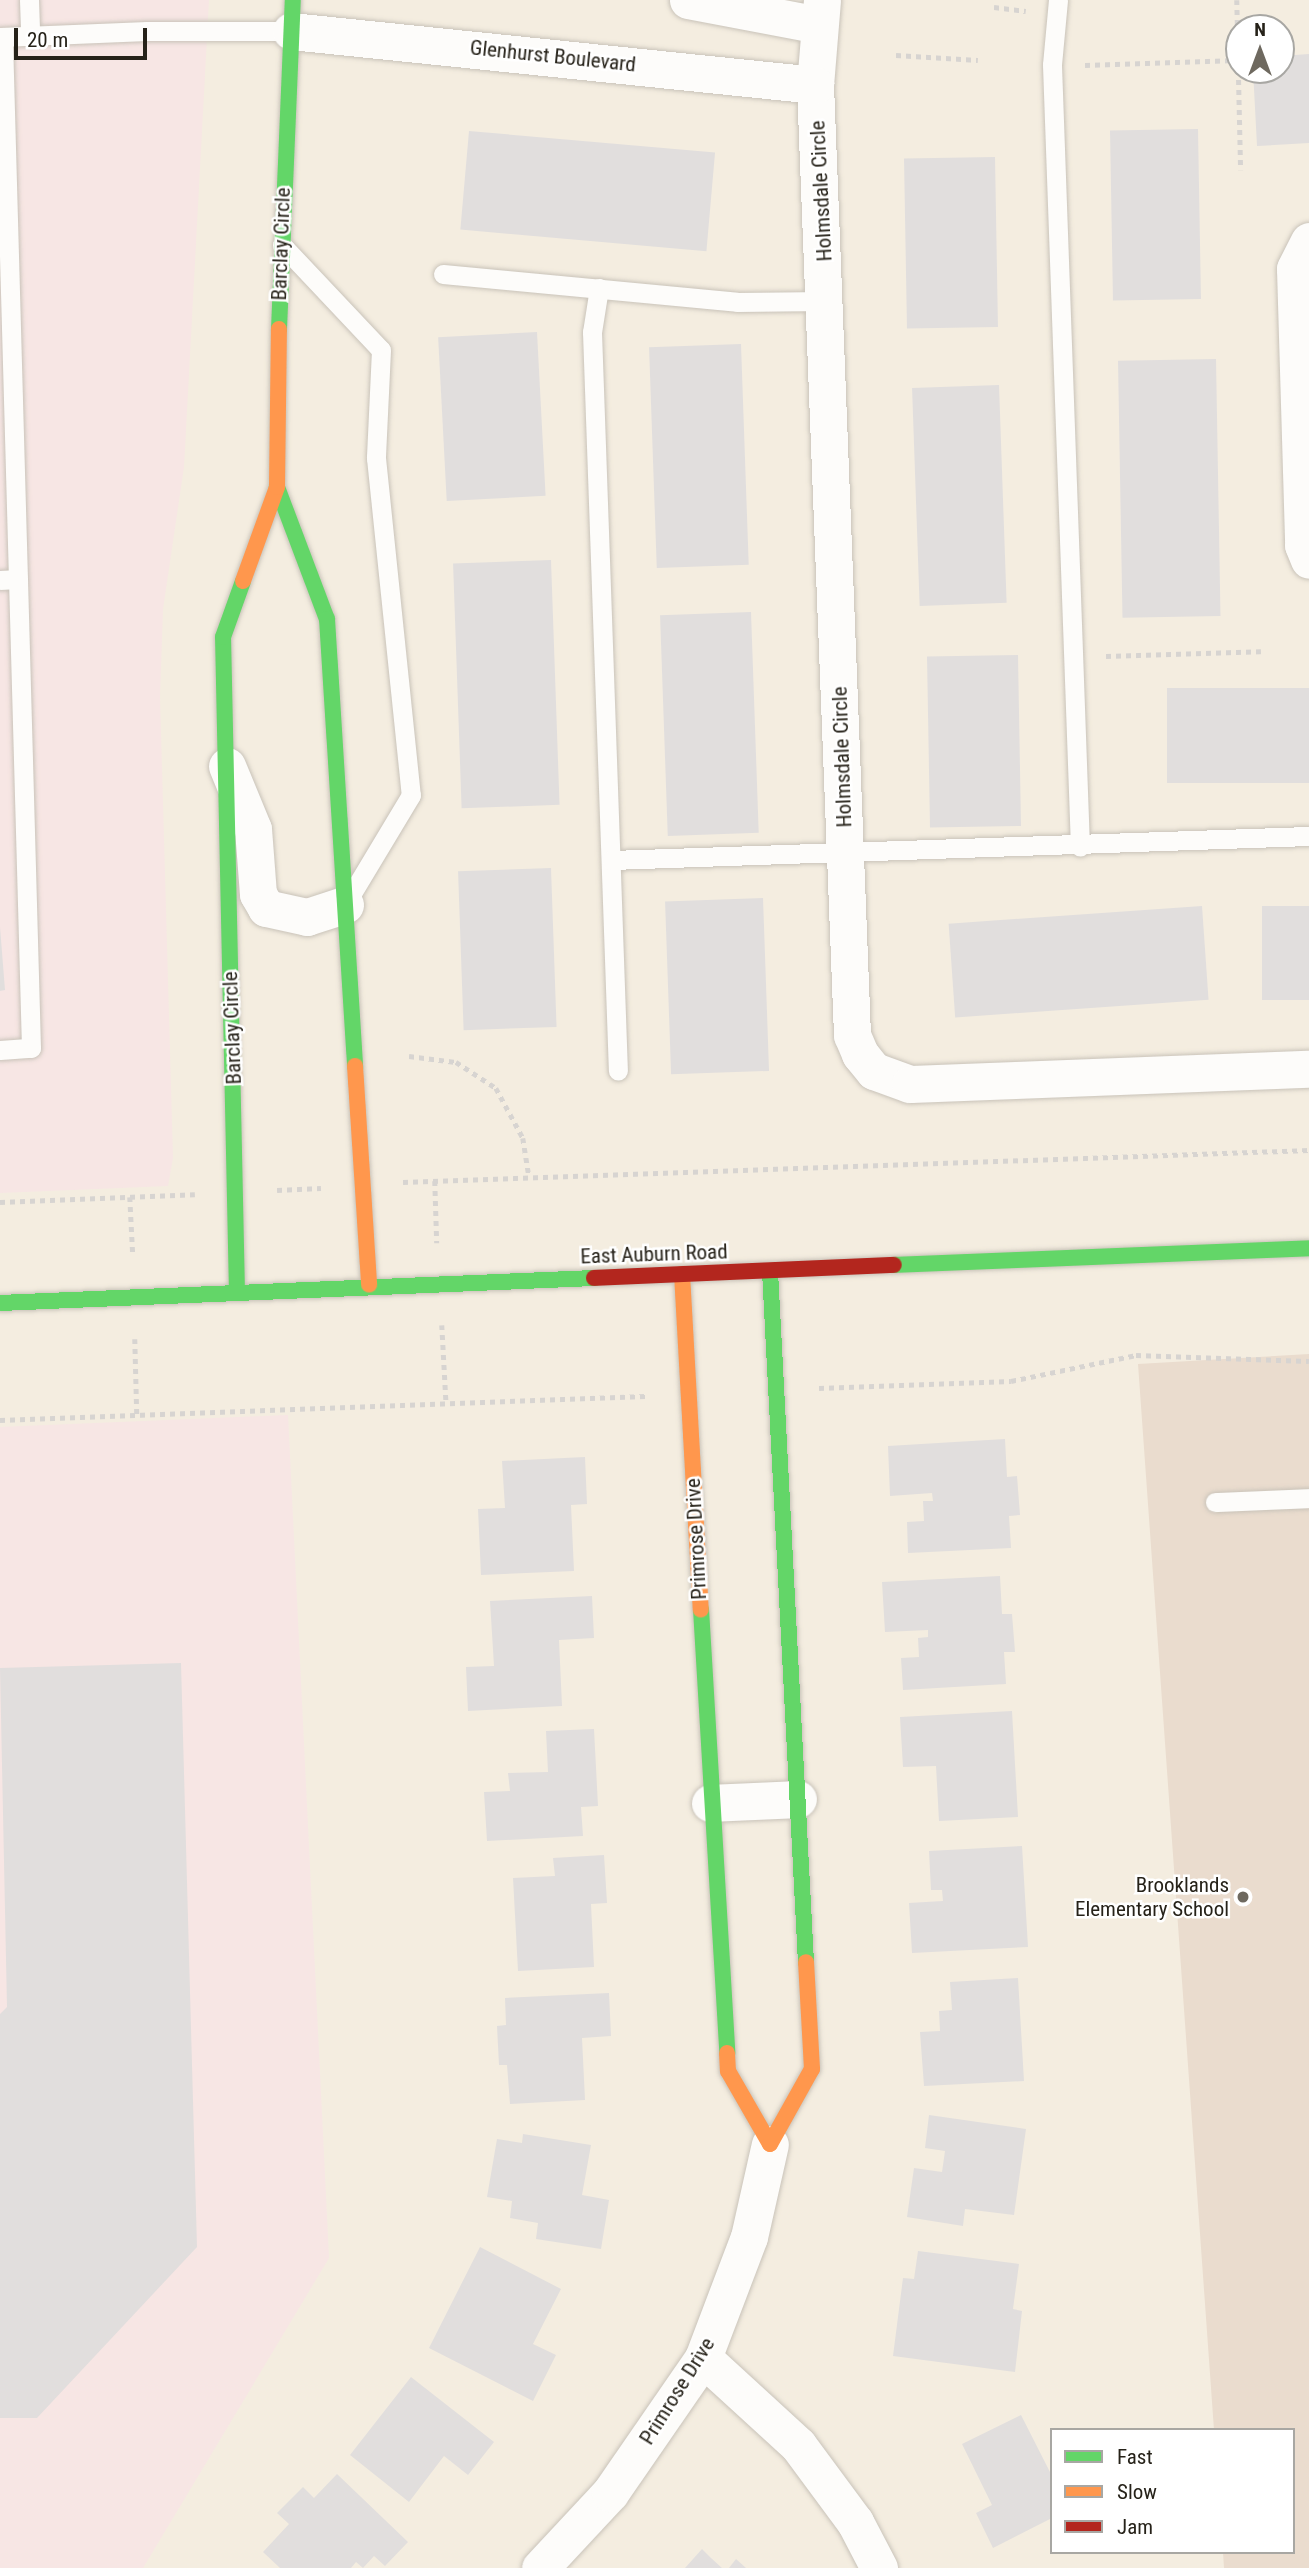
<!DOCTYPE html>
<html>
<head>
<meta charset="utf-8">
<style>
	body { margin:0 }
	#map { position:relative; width:1309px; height:2568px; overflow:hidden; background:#f4ede0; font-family:"Roboto Condensed",sans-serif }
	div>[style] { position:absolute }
	.commercial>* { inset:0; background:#f7e6e4 }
	.education>* { inset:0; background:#eadcce }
	.building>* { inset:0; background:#e1dedd; transform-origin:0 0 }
	.path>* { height:4.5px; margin-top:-2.25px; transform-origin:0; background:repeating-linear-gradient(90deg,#d7d4d1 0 5px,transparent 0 10px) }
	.roads { filter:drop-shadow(0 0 2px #c9c3b9) drop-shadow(0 0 2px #c9c3b9) }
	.lane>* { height:19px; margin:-9.5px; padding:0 9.5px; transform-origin:9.5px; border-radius:9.5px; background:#fdfcfa }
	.street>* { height:37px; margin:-18.5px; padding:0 18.5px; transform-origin:18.5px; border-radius:18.5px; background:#fdfcfa }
	.fast>* { height:16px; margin:-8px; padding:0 8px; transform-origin:8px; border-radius:8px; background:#63d668 }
	.slow>* { height:16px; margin:-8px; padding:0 8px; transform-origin:8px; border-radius:8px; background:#ff974d }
	.jam>* { height:16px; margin:-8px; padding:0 8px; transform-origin:8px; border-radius:8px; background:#b3261e }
	.dots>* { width:19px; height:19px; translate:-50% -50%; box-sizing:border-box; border:4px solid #fff; border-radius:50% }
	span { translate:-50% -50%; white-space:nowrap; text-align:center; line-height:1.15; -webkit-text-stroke:5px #fff; paint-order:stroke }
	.street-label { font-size:21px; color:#262219 }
	.poi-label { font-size:21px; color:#262219 }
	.right { translate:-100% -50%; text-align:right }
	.legend { position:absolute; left:1050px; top:2428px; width:245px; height:126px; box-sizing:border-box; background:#fff; border:2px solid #a8a7a3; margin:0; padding:9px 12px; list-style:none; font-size:21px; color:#262219 }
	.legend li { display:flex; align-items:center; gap:14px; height:35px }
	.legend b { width:35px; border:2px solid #a8a7a3 }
	.north { position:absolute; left:1225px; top:14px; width:70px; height:70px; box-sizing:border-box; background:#fff; border:2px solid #a8a7a3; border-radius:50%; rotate:0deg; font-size:19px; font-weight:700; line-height:28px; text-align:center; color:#262219 }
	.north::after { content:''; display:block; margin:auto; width:24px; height:32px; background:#6e695f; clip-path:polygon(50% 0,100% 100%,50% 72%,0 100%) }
	.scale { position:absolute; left:14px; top:28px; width:133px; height:32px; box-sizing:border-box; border:4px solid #262219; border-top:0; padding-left:9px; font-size:21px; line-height:24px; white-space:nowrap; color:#262219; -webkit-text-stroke:5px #fff; paint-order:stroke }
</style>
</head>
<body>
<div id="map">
	<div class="commercial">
		<div style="clip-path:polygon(0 0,209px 0,184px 467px,163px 609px,160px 697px,173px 1158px,168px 1186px,0 1193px)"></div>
		<div style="clip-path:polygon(288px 1415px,329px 2258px,143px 2568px,0 2568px,0 1427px)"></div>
	</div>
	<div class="education">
		<div style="clip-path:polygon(1309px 1354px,1309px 2568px,1224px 2568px,1223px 2552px,1293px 2552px,1293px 2430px,1214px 2430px,1138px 1364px)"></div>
	</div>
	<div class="building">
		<div style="clip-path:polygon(1309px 54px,1309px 143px,1257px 146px,1253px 70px,1281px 70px,1281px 56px)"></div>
		<div style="left:1198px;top:129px;width:170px;height:88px;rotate:89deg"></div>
		<div style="left:469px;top:131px;width:247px;height:99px;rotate:5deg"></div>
		<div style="left:995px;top:157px;width:170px;height:91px;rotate:89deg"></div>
		<div style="left:537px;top:332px;width:164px;height:99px;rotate:87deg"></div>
		<div style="left:741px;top:344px;width:221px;height:92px;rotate:88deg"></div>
		<div style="left:1216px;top:359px;width:257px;height:98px;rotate:89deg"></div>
		<div style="left:999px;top:385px;width:218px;height:87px;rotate:88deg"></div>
		<div style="left:551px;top:560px;width:245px;height:98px;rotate:88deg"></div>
		<div style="left:751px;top:612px;width:221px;height:91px;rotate:88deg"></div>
		<div style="left:1018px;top:655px;width:171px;height:91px;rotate:89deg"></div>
		<div style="left:1309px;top:688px;width:95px;height:142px;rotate:90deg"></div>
		<div style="left:551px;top:868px;width:159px;height:93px;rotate:88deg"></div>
		<div style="left:763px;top:898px;width:173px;height:98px;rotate:88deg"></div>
		<div style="left:1202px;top:906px;width:94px;height:254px;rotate:86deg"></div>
		<div style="left:1309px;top:906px;width:94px;height:47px;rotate:90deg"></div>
		<div style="clip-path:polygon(0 927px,5px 990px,0 991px)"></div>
		<div style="clip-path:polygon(1005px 1439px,1007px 1477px,1017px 1476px,1020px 1515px,1009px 1516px,1011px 1548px,908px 1553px,907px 1522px,924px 1521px,923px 1501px,933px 1501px,932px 1493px,890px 1496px,888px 1446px)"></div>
		<div style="clip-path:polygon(585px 1457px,587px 1504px,571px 1505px,574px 1571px,481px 1575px,478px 1509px,505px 1508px,502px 1461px)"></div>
		<div style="clip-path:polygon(1000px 1576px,1002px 1614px,1012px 1614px,1015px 1652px,1004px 1652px,1006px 1684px,903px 1690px,901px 1658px,919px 1657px,918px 1638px,928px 1637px,928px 1630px,885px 1632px,882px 1582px)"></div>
		<div style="clip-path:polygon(592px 1596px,594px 1638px,559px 1640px,562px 1706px,468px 1711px,466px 1667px,494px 1666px,490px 1601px)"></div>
		<div style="clip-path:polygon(181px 1663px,197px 2247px,37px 2418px,0 2418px,0 2014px,7px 2007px,0 1668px)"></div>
		<div style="clip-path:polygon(1012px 1711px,1018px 1817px,939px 1821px,936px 1766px,903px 1767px,900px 1717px)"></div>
		<div style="clip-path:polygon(594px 1729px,598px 1806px,581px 1807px,583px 1836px,487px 1841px,484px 1792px,510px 1791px,508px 1773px,548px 1772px,546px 1731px)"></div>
		<div style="clip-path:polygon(1022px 1846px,1028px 1947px,912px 1953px,909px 1903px,943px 1901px,942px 1890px,931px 1890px,929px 1851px)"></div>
		<div style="clip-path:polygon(604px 1855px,607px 1903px,591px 1904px,594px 1967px,518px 1971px,513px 1878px,555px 1876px,553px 1858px)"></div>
		<div style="clip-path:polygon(1018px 1978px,1024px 2081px,924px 2086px,920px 2032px,940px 2031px,939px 2011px,952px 2010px,950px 1982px)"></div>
		<div style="clip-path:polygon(609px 1993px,611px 2036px,582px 2038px,585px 2100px,510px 2104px,507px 2065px,499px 2065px,497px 2026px,506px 2025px,505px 1998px)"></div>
		<div style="clip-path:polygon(929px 2115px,1026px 2129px,1014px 2215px,965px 2209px,963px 2226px,907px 2217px,914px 2168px,942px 2172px,945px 2151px,925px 2148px)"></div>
		<div style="clip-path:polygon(523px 2134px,591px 2145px,582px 2195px,609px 2200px,601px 2249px,536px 2239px,538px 2223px,510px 2218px,512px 2201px,487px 2197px,497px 2139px,522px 2143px)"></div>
		<div style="clip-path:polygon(480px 2247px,561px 2289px,533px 2344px,556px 2355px,533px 2401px,429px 2348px)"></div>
		<div style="clip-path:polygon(918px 2251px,1019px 2264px,1013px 2309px,1022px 2311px,1015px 2372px,893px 2356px,903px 2278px,914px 2279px)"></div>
		<div style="clip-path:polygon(411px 2377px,494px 2442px,468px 2475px,444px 2456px,409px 2502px,350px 2455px)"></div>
		<div style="clip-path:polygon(1021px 2415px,1052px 2476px,1052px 2518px,993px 2548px,976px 2513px,992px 2505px,962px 2444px)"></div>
		<div style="clip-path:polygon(337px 2474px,408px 2542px,385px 2566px,374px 2556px,363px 2568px,356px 2562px,351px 2568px,280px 2568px,263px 2552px,289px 2524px,277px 2513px,303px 2487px,314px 2498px)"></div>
		<div style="clip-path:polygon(702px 2549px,711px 2558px,722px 2568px,685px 2568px)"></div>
		<div style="clip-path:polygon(736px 2559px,746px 2568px,729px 2568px)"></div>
	</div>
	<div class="path">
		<div style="left:1237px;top:0;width:170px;rotate:88.7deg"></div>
		<div style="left:994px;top:7px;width:32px;rotate:7deg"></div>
		<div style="left:896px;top:55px;width:82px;rotate:3.5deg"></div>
		<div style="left:1085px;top:65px;width:153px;rotate:-1.9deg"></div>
		<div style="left:1106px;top:656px;width:155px;rotate:-1.8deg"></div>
		<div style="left:409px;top:1056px;width:47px;rotate:7.3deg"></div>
		<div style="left:456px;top:1062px;width:48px;rotate:33deg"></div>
		<div style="left:496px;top:1088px;width:57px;rotate:61.6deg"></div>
		<div style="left:523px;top:1138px;width:39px;rotate:81deg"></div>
		<div style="left:435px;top:1181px;width:62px;rotate:88.2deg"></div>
		<div style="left:403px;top:1182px;width:907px;rotate:-2.02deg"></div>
		<div style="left:277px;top:1190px;width:44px;rotate:-2.6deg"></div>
		<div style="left:130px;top:1197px;width:59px;rotate:87.1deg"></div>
		<div style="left:0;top:1202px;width:195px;rotate:-2.3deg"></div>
		<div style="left:442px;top:1325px;width:75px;rotate:86.9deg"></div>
		<div style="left:135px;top:1339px;width:76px;rotate:88.5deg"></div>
		<div style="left:819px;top:1388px;width:192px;rotate:-2.1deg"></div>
		<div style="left:1011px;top:1381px;width:128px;rotate:-11.7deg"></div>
		<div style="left:1136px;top:1355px;width:173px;rotate:2deg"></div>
		<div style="left:0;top:1420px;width:646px;rotate:-2.13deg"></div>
	</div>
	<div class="roads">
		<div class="lane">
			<div style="left:29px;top:0;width:36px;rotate:88deg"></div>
			<div style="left:1058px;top:0;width:65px;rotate:95.3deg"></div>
			<div style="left:1052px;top:65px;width:782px;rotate:87.95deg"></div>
			<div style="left:0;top:37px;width:147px;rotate:-2.3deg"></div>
			<div style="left:147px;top:31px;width:144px"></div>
			<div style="left:282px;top:245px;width:144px;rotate:46.7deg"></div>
			<div style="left:381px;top:350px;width:108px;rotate:92.7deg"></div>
			<div style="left:376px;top:458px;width:339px;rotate:84.1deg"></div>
			<div style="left:411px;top:795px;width:120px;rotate:121deg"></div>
			<div style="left:443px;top:274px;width:295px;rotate:5.4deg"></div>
			<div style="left:737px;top:302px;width:89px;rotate:-0.6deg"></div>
			<div style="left:599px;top:288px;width:45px;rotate:99deg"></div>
			<div style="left:592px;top:332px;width:739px;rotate:87.99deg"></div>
			<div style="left:0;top:580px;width:18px;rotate:-3deg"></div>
			<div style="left:611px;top:860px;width:698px;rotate:-1.97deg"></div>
			<div style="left:0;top:1050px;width:31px;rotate:-4deg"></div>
			<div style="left:31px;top:1048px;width:1011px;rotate:-91.59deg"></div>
			<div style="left:1215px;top:1502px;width:94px;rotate:-2.4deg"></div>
		</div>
		<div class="street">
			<div style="left:688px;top:0;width:133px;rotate:10.8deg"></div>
			<div style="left:822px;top:0;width:85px;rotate:94.7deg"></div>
			<div style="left:815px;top:85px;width:951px;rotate:87.77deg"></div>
			<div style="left:852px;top:1035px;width:21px;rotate:67deg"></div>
			<div style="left:860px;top:1054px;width:22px;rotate:51deg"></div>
			<div style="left:874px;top:1071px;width:38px;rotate:20deg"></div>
			<div style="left:910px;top:1084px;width:399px;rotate:-2.2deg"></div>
			<div style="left:291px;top:31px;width:527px;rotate:5.88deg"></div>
			<div style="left:1309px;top:241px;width:31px;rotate:117deg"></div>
			<div style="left:1295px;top:269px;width:276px;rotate:88.3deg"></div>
			<div style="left:1303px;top:545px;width:16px;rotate:68deg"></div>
			<div style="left:227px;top:766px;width:68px;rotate:67.6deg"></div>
			<div style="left:253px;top:829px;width:65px;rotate:85.6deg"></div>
			<div style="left:258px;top:894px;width:16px;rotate:60deg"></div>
			<div style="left:266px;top:908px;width:42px;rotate:12.4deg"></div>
			<div style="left:307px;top:917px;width:40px;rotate:-18deg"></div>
			<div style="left:710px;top:1803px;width:88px;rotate:-2.6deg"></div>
			<div style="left:703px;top:2358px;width:129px;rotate:42.5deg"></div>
			<div style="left:798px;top:2445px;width:96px;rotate:53.5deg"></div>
			<div style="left:855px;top:2522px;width:52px;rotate:62.4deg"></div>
			<div style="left:540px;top:2568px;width:103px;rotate:-47deg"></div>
			<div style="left:610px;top:2493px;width:164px;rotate:-55.4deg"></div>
			<div style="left:703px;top:2358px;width:129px;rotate:-69.2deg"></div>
			<div style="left:749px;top:2237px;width:95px;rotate:-77.3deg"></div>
		</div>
		<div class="fast">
			<div style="left:279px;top:329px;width:329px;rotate:-87.6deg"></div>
			<div style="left:277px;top:487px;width:141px;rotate:69.3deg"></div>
			<div style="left:327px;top:619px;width:448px;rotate:86.4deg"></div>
			<div style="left:894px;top:1265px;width:415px;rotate:-2.3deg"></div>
			<div style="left:770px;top:1271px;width:692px;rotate:87.02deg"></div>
			<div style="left:237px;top:1293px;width:656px;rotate:-91.22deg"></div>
			<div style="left:223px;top:637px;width:59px;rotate:-70.3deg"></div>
			<div style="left:0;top:1303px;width:595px;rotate:-2.41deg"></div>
			<div style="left:701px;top:1609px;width:445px;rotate:86.6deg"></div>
		</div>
		<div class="slow">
			<div style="left:243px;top:581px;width:100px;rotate:-70.1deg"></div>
			<div style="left:277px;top:487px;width:158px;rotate:-89.3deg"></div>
			<div style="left:355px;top:1066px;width:219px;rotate:86.3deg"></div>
			<div style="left:682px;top:1274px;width:336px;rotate:86.8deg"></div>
			<div style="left:727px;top:2053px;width:18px;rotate:87deg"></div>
			<div style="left:728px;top:2071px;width:84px;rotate:60.1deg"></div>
			<div style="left:770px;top:2144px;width:86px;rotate:-60.8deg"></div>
			<div style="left:812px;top:2069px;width:107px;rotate:-93.2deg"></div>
		</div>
		<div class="jam">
			<div style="left:594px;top:1278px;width:300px;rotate:-2.5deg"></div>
		</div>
	</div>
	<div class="dots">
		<div style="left:1243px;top:1897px;background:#6e695f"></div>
	</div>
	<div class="street-label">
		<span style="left:553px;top:56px;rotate:6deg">Glenhurst Boulevard</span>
		<span style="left:821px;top:191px;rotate:-93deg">Holmsdale Circle</span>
		<span style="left:281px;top:244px;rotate:-88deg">Barclay Circle</span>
		<span style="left:842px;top:757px;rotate:-92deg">Holmsdale Circle</span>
		<span style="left:232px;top:1028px;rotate:-92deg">Barclay Circle</span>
		<span style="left:654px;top:1254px;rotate:-2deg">East Auburn Road</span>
		<span style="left:696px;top:1539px;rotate:-93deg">Primrose Drive</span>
		<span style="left:677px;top:2391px;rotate:-58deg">Primrose Drive</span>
	</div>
	<div class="poi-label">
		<span class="right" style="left:1229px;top:1897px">Brooklands<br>Elementary School</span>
	</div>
	<ul class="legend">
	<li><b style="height:9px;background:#63d668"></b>Fast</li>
	<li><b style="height:9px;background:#ff974d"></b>Slow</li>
	<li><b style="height:9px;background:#b3261e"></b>Jam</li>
	</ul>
	<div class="north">N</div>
	<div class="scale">20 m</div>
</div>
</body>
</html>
